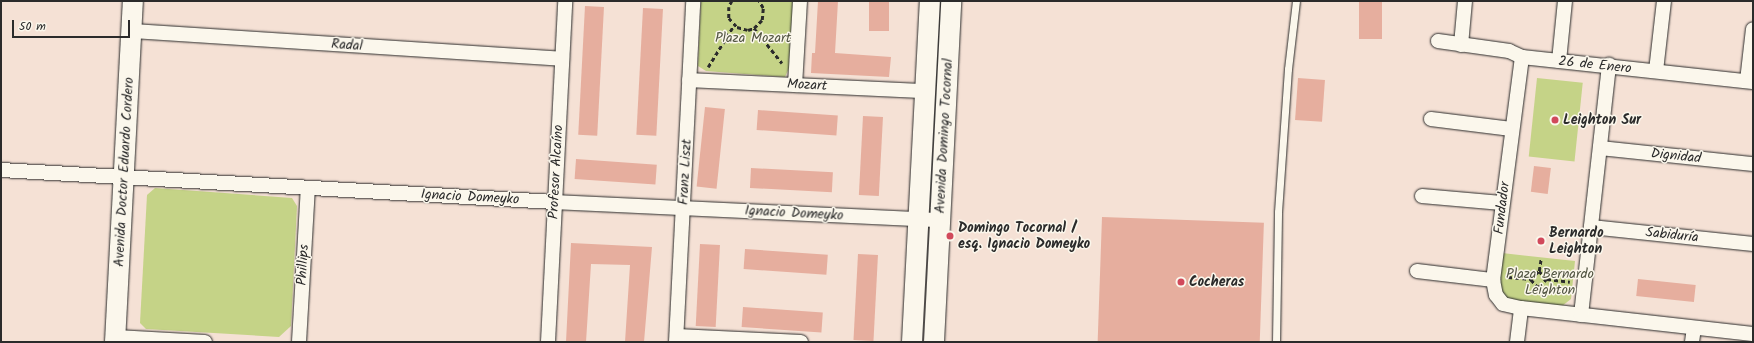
<!DOCTYPE html>
<html>
<head>
<meta charset="utf-8">
<style>
	body { margin:0 }
	#map { position:relative; width:1754px; height:343px; overflow:hidden; background:#f5e1d5; font-family:Kalam,sans-serif }
	div>[style] { position:absolute }
	.green>* { inset:0; background:#c5d387; transform-origin:0 0 }
	.building>* { inset:0; background:#e6ae9e; transform-origin:0 0 }
	.path>* { height:2.5px; margin-top:-1.25px; transform-origin:0; background:repeating-linear-gradient(90deg,#2b2b2b 0 4px,transparent 0 7px) }
	.roads { filter:drop-shadow(0 0 1px #2b2b2b) drop-shadow(0 0 1px #2b2b2b) }
	.lane>* { height:7px; margin:-3.5px; padding:0 3.5px; transform-origin:3.5px; border-radius:3.5px; background:#fbf7ec }
	.street>* { height:14px; margin:-7px; padding:0 7px; transform-origin:7px; border-radius:7px; background:#fbf7ec }
	.secondary>* { height:20px; margin:-10px; padding:0 10px; transform-origin:10px; border-radius:10px; background:#fbf7ec }
	.dots>* { width:11px; height:11px; translate:-50% -50%; box-sizing:border-box; border:2px solid #fbf7ec; border-radius:50% }
	span { translate:-50% -50%; white-space:nowrap; text-align:center; line-height:1.15; -webkit-text-stroke:3px #fbf7ec; paint-order:stroke }
	.park-label { font-size:14px; color:#525542 }
	.street-label { font-size:14px; color:#2b2b2b }
	.poi-label { font-size:14px; color:#2b2b2b; font-weight:700 }
	.left { translate:0 -50%; text-align:left }
	.frame { position:absolute; inset:0; border:2px solid #2b2b2b; pointer-events:none }
	.scale { position:absolute; left:12px; top:20px; width:118px; height:18px; box-sizing:border-box; border:2px solid #2b2b2b; border-top:0; padding-left:5px; font-size:12px; line-height:14px; white-space:nowrap; color:#2b2b2b; -webkit-text-stroke:3px #fbf7ec; paint-order:stroke }
</style>
</head>
<body>
<div id="map">
	<div class="green">
		<div style="clip-path:polygon(701px 1px,793px 1px,789px 68px,785px 77px,706px 71px,698px 66px)"></div>
		<div style="left:1537px;top:78px;width:46px;height:79px;rotate:6deg"></div>
		<div style="clip-path:polygon(155px 188px,292px 198px,297px 206px,291px 326px,279px 337px,146px 329px,140px 323px,147px 195px)"></div>
		<div style="clip-path:polygon(1502px 253px,1575px 261px,1571px 299px,1562px 306px,1507px 300px,1499px 290px)"></div>
	</div>
	<div class="building">
		<div style="clip-path:polygon(818px 1px,838px 1px,835px 53px,891px 57px,889px 77px,811px 73px,812px 53px,815px 53px)"></div>
		<div style="left:869px;top:1px;width:20px;height:30px"></div>
		<div style="left:1359px;top:1px;width:23px;height:38px"></div>
		<div style="left:585px;top:6px;width:19px;height:129px;rotate:3deg"></div>
		<div style="left:643px;top:8px;width:20px;height:127px;rotate:3deg"></div>
		<div style="left:1298px;top:78px;width:27px;height:42px;rotate:4deg"></div>
		<div style="left:705px;top:107px;width:20px;height:80px;rotate:6deg"></div>
		<div style="left:758px;top:110px;width:80px;height:20px;rotate:4deg"></div>
		<div style="left:863px;top:116px;width:20px;height:79px;rotate:3deg"></div>
		<div style="left:576px;top:159px;width:81px;height:20px;rotate:4deg"></div>
		<div style="left:1534px;top:166px;width:17px;height:26px;rotate:7deg"></div>
		<div style="left:751px;top:168px;width:82px;height:20px;rotate:3deg"></div>
		<div style="left:1102px;top:217px;width:162px;height:125px;rotate:2deg"></div>
		<div style="clip-path:polygon(571px 243px,652px 247px,644px 342px,625px 342px,630px 265px,591px 264px,586px 342px,566px 342px)"></div>
		<div style="left:700px;top:244px;width:20px;height:82px;rotate:3deg"></div>
		<div style="left:745px;top:249px;width:83px;height:20px;rotate:4deg"></div>
		<div style="left:858px;top:254px;width:20px;height:86px;rotate:3deg"></div>
		<div style="left:1638px;top:279px;width:58px;height:17px;rotate:6deg"></div>
		<div style="left:743px;top:307px;width:80px;height:20px;rotate:4deg"></div>
	</div>
	<div class="path">
		<div style="left:732px;top:1px;width:7px;rotate:117deg"></div>
		<div style="left:729px;top:7px;width:11px;rotate:90deg"></div>
		<div style="left:729px;top:18px;width:12px;rotate:48deg"></div>
		<div style="left:737px;top:27px;width:11px;rotate:15deg"></div>
		<div style="left:748px;top:30px;width:6px;rotate:-18deg"></div>
		<div style="left:754px;top:28px;width:11px;rotate:-45deg"></div>
		<div style="left:762px;top:20px;width:12px;rotate:-85deg"></div>
		<div style="left:763px;top:8px;width:8px;rotate:-120deg"></div>
		<div style="left:754px;top:28px;width:45px;rotate:51.3deg"></div>
		<div style="left:708px;top:67px;width:49px;rotate:-58.2deg"></div>
		<div style="left:1539px;top:271px;width:11px;rotate:45deg"></div>
		<div style="left:1547px;top:279px;width:13px;rotate:135deg"></div>
		<div style="left:1538px;top:288px;width:12px;rotate:-132deg"></div>
		<div style="left:1530px;top:279px;width:12px;rotate:-42deg"></div>
		<div style="left:1539px;top:271px;width:13px;rotate:-81deg"></div>
		<div style="left:1508px;top:277px;width:22px;rotate:5deg"></div>
		<div style="left:1547px;top:279px;width:23px;rotate:7deg"></div>
	</div>
	<div class="roads">
		<div class="lane">
			<div style="left:1276px;top:342px;width:130px;rotate:-89.1deg"></div>
			<div style="left:1278px;top:212px;width:143px;rotate:-86deg"></div>
			<div style="left:1288px;top:69px;width:68px;rotate:-83.3deg"></div>
		</div>
		<div class="street">
			<div style="left:132px;top:31px;width:431px;rotate:3.7deg"></div>
			<div style="left:1438px;top:41px;width:72px;rotate:8deg"></div>
			<div style="left:1509px;top:51px;width:14px;rotate:25deg"></div>
			<div style="left:1522px;top:57px;width:232px;rotate:6.2deg"></div>
			<div style="left:1461px;top:45px;width:44px;rotate:-84.8deg"></div>
			<div style="left:1522px;top:57px;width:225px;rotate:97.4deg"></div>
			<div style="left:1493px;top:280px;width:15px;rotate:79deg"></div>
			<div style="left:1496px;top:295px;width:11px;rotate:52deg"></div>
			<div style="left:1503px;top:304px;width:18px;rotate:13deg"></div>
			<div style="left:1521px;top:308px;width:233px;rotate:6.4deg"></div>
			<div style="left:1559px;top:61px;width:60px;rotate:-84.3deg"></div>
			<div style="left:1656px;top:71px;width:70px;rotate:-83.5deg"></div>
			<div style="left:689px;top:80px;width:236px;rotate:2.7deg"></div>
			<div style="left:1747px;top:81px;width:52px;rotate:-83.4deg"></div>
			<div style="left:795px;top:85px;width:84px;rotate:-86.6deg"></div>
			<div style="left:1431px;top:119px;width:81px;rotate:7.1deg"></div>
			<div style="left:1600px;top:148px;width:154px;rotate:6deg"></div>
			<div style="left:1px;top:170px;width:555px;rotate:3.31deg"></div>
			<div style="left:555px;top:202px;width:385px;rotate:2.7deg"></div>
			<div style="left:1422px;top:196px;width:80px;rotate:5deg"></div>
			<div style="left:1591px;top:227px;width:163px;rotate:6deg"></div>
			<div style="left:1417px;top:271px;width:77px;rotate:6.8deg"></div>
			<div style="left:1581px;top:315px;width:252px;rotate:-83.6deg"></div>
			<div style="left:677px;top:336px;width:124px;rotate:2.8deg"></div>
			<div style="left:116px;top:337px;width:89px;rotate:3.2deg"></div>
			<div style="left:299px;top:342px;width:154px;rotate:-86.7deg"></div>
			<div style="left:548px;top:342px;width:341px;rotate:-87.1deg"></div>
			<div style="left:676px;top:342px;width:341px;rotate:-87.1deg"></div>
			<div style="left:1517px;top:342px;width:34px;rotate:-83deg"></div>
			<div style="left:1692px;top:342px;width:14px;rotate:-82deg"></div>
		</div>
		<div class="secondary">
			<div style="left:115px;top:342px;width:341px;rotate:-87deg"></div>
			<div style="left:912px;top:342px;width:341px;rotate:-87deg"></div>
			<div style="left:934px;top:342px;width:341px;rotate:-87.1deg"></div>
		</div>
	</div>
	<div class="dots">
		<div style="left:1555px;top:120px;background:#d1495b"></div>
		<div style="left:950px;top:236px;background:#d1495b"></div>
		<div style="left:1541px;top:241px;background:#d1495b"></div>
		<div style="left:1181px;top:282px;background:#d1495b"></div>
	</div>
	<div class="park-label">
		<span style="left:753px;top:38px">Plaza Mozart</span>
		<span style="left:1550px;top:282px">Plaza Bernardo<br>Leighton</span>
	</div>
	<div class="street-label">
		<span style="left:347px;top:45px;rotate:4deg">Radal</span>
		<span style="left:1595px;top:65px;rotate:6deg">26 de Enero</span>
		<span style="left:807px;top:85px;rotate:3deg">Mozart</span>
		<span style="left:944px;top:136px;rotate:-87deg">Avenida Domingo Tocornal</span>
		<span style="left:1676px;top:156px;rotate:6deg">Dignidad</span>
		<span style="left:124px;top:172px;rotate:-87deg">Avenida Doctor Eduardo Cordero</span>
		<span style="left:556px;top:172px;rotate:-87deg">Profesor Alcaíno</span>
		<span style="left:685px;top:172px;rotate:-87deg">Franz Liszt</span>
		<span style="left:470px;top:197px;rotate:3deg">Ignacio Domeyko</span>
		<span style="left:1502px;top:208px;rotate:-83deg">Fundador</span>
		<span style="left:794px;top:213px;rotate:3deg">Ignacio Domeyko</span>
		<span style="left:1672px;top:235px;rotate:6deg">Sabiduría</span>
		<span style="left:303px;top:265px;rotate:-87deg">Phillips</span>
	</div>
	<div class="poi-label">
		<span class="left" style="left:1563px;top:120px">Leighton Sur</span>
		<span class="left" style="left:958px;top:236px">Domingo Tocornal /<br>esq. Ignacio Domeyko</span>
		<span class="left" style="left:1549px;top:241px">Bernardo<br>Leighton</span>
		<span class="left" style="left:1189px;top:282px">Cocheras</span>
	</div>
	<div class="frame"></div>
	<div class="scale">50 m</div>
</div>
</body>
</html>
